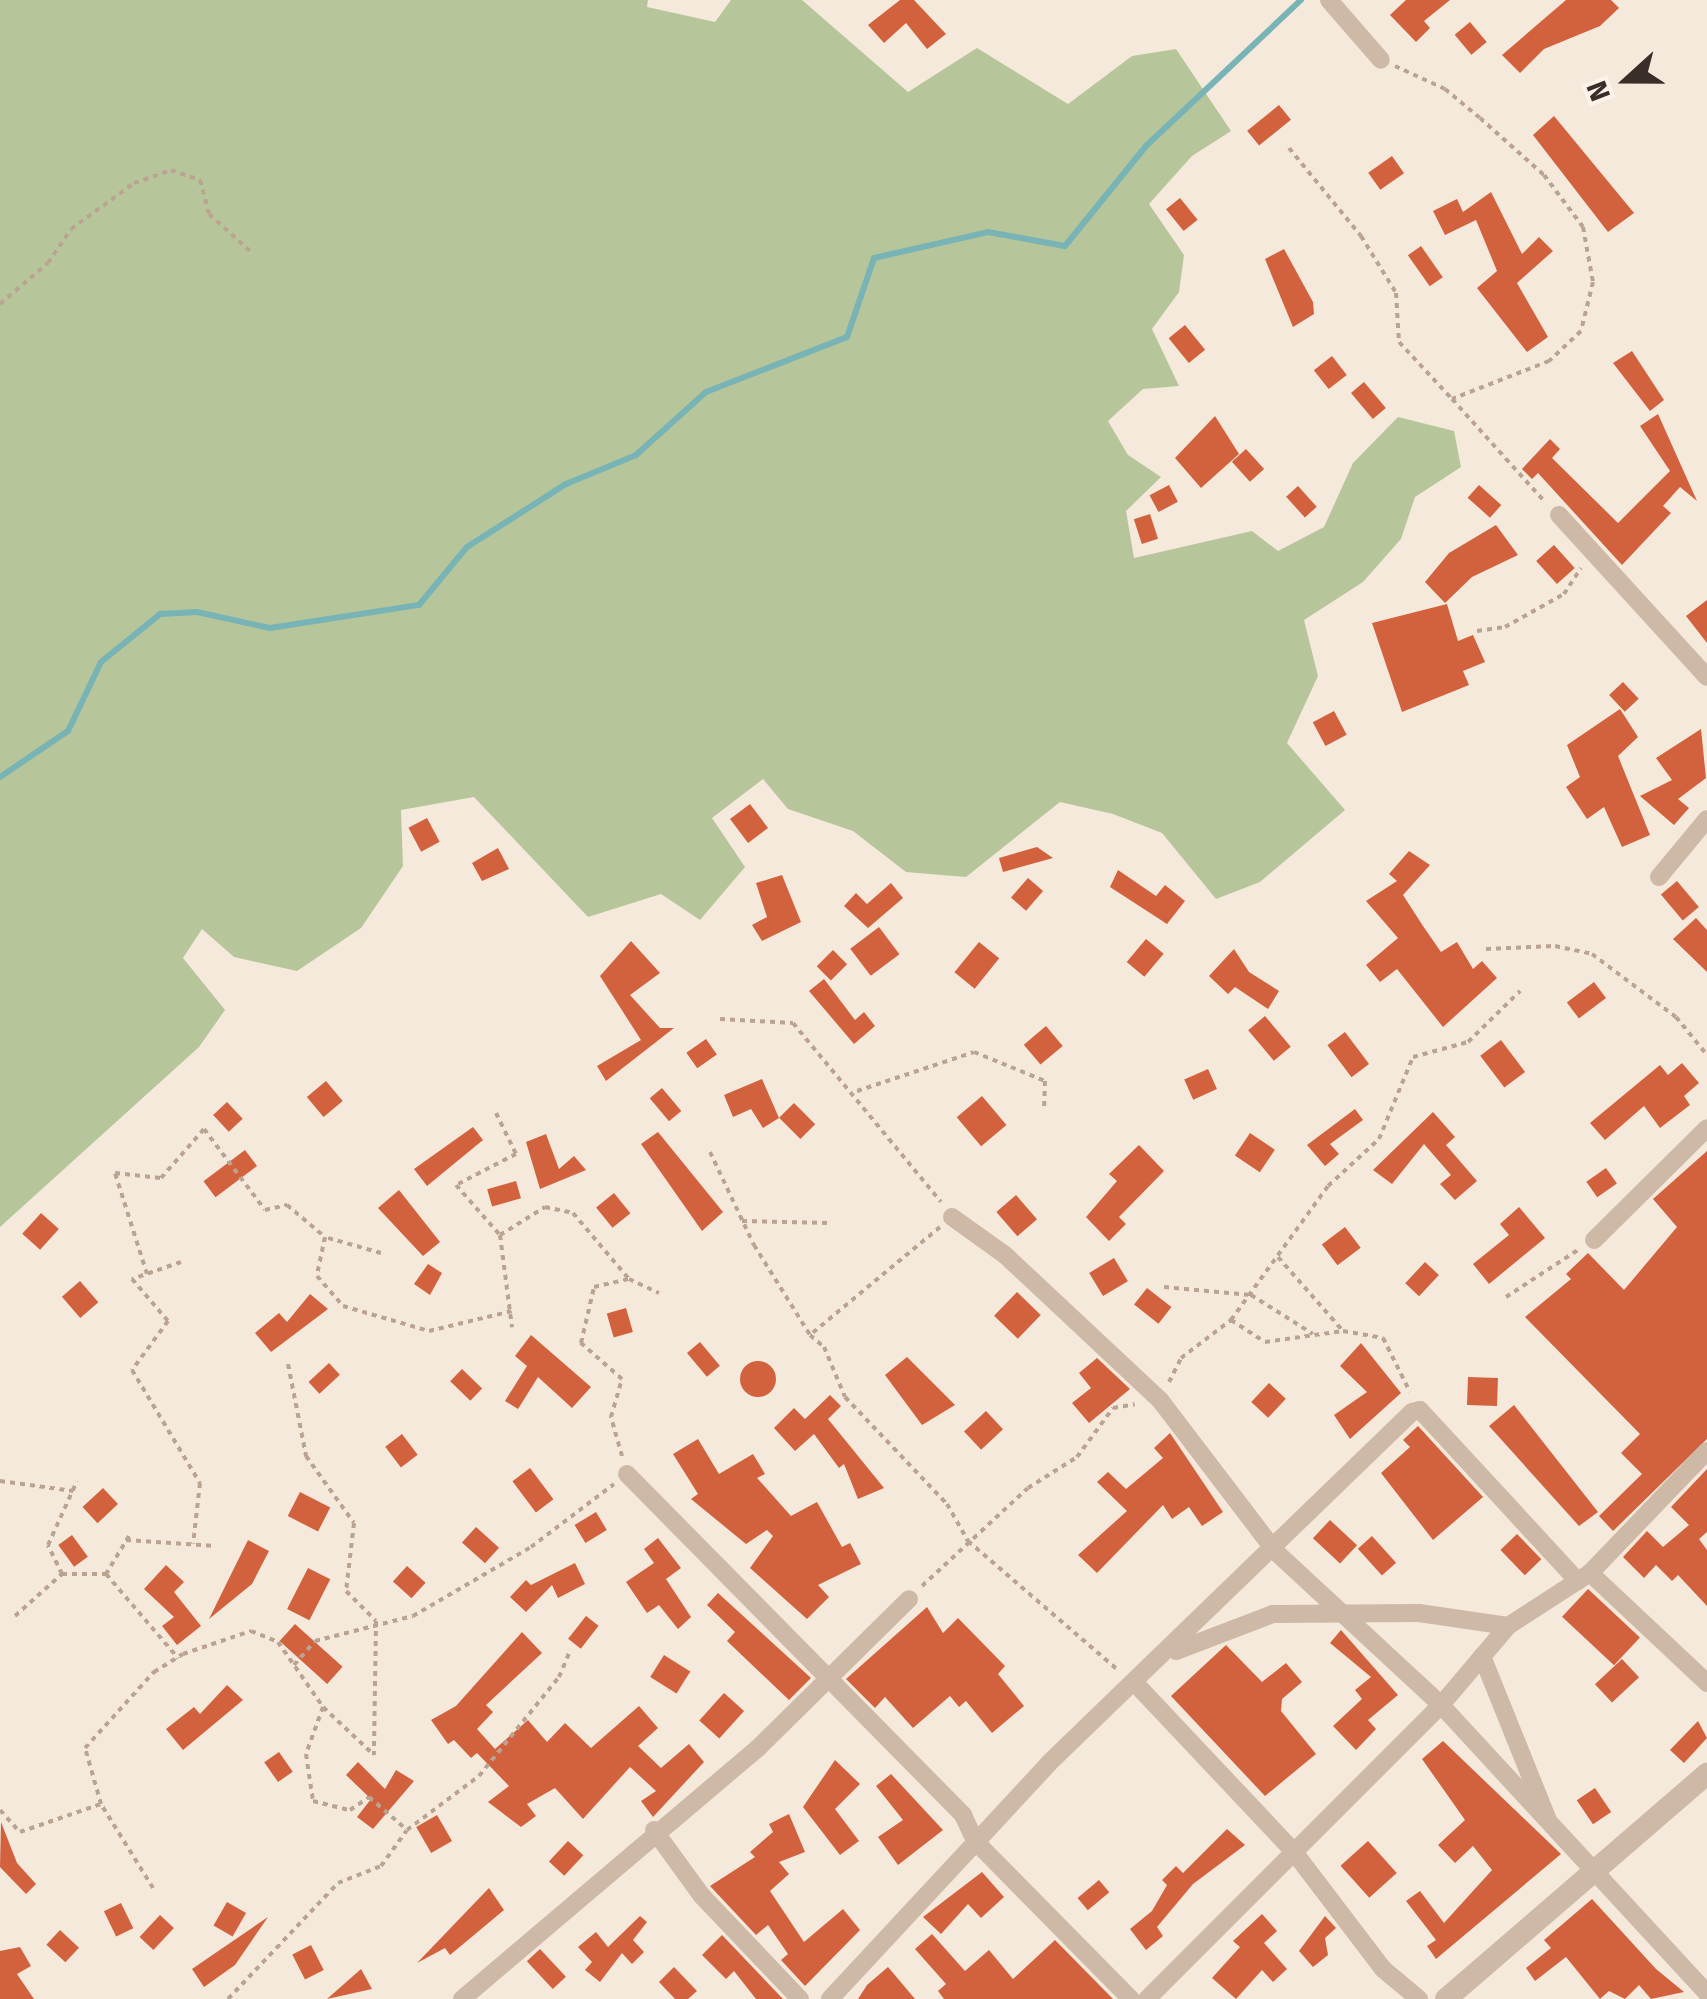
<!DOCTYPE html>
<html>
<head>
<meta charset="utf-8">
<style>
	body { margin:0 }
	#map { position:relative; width:1707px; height:1999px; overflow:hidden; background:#f5e9dc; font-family:"Fira Sans",sans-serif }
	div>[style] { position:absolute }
	.green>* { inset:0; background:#b7c69a }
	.stream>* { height:6px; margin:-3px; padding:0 3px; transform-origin:3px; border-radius:3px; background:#78b3b5 }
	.building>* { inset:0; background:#d2613d; transform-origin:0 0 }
	.round { border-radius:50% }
	.path>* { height:4px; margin-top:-2px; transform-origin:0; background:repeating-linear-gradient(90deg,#baa391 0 5px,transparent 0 10px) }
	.minor>* { height:18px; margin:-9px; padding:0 9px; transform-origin:9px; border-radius:9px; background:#ceb9a7 }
	.tertiary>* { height:22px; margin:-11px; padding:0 11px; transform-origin:11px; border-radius:11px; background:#ceb9a7 }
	span { translate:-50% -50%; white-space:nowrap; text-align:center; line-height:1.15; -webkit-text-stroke:10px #fcf3ea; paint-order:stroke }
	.north { position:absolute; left:1577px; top:30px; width:100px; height:100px; -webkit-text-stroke:8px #fcf3ea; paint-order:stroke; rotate:249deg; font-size:28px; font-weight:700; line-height:40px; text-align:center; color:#3a2e28 }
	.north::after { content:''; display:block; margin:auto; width:35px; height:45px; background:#3a2e28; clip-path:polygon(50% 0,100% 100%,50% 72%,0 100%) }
</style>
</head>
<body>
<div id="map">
	<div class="green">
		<div style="clip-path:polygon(0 0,648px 0,647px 7px,715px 22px,731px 0,802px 0,908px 92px,977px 48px,1068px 104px,1132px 56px,1176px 49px,1231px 131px,1192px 156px,1149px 204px,1184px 255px,1179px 292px,1152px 329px,1179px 386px,1143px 389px,1108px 421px,1128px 455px,1161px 477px,1126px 511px,1134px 558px,1252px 531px,1278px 551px,1324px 527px,1353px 463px,1398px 417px,1454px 431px,1461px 467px,1415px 497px,1401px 539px,1363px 582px,1304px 620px,1318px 676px,1287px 743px,1345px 810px,1260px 882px,1216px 899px,1162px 833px,1113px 814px,1060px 802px,966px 877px,906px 872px,853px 831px,788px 809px,763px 779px,712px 818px,745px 867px,700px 920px,661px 894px,588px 917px,474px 797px,401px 810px,403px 866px,361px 928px,297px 971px,234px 957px,202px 929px,183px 958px,225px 1010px,199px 1047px,0 1227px)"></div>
	</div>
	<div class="stream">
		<div style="left:0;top:777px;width:82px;rotate:-34.1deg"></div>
		<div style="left:68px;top:731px;width:76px;rotate:-64.4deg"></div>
		<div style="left:101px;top:662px;width:76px;rotate:-39.1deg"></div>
		<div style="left:160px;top:614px;width:37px;rotate:-3deg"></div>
		<div style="left:197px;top:612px;width:75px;rotate:12.4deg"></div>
		<div style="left:270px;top:628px;width:151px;rotate:-8.8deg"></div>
		<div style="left:419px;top:605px;width:75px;rotate:-50.4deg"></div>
		<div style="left:467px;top:547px;width:117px;rotate:-32.5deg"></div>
		<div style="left:566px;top:484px;width:76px;rotate:-22.5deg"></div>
		<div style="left:636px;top:455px;width:94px;rotate:-42deg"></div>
		<div style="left:706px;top:392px;width:151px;rotate:-21.3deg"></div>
		<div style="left:847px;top:337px;width:83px;rotate:-71.1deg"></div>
		<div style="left:874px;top:258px;width:117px;rotate:-12.8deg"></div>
		<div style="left:988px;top:232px;width:78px;rotate:10.3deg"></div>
		<div style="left:1065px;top:246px;width:129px;rotate:-51deg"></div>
		<div style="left:1146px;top:146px;width:213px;rotate:-43.3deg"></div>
	</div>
	<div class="building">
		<div style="clip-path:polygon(900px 0,914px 0,946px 34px,927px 49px,906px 23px,884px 43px,868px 25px)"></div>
		<div style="clip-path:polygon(1406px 0,1450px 0,1424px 21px,1430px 28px,1416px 42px,1390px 15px)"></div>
		<div style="clip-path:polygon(1566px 0,1611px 0,1619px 8px,1600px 26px,1544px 49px,1520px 73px,1502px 55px)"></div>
		<div style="left:1470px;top:22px;width:26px;height:20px;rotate:50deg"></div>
		<div style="left:1279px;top:105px;width:19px;height:41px;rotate:51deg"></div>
		<div style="clip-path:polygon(1554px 116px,1634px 213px,1608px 232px,1533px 135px)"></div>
		<div style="left:1392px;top:156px;width:21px;height:29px;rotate:55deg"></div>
		<div style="clip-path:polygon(1491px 192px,1522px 254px,1539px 237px,1553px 251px,1517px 283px,1548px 337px,1527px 352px,1477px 288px,1497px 271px,1476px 220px,1445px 235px,1433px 211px,1457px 199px,1463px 212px)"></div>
		<div style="left:1180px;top:198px;width:28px;height:18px;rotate:51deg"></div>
		<div style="left:1421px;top:246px;width:38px;height:16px;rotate:55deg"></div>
		<div style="clip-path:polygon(1284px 249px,1313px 302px,1314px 314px,1293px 327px,1265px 259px)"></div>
		<div style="left:1185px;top:325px;width:32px;height:21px;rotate:51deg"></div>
		<div style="clip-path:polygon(1632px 351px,1664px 400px,1650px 411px,1613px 363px)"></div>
		<div style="left:1332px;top:356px;width:24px;height:23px;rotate:52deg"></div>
		<div style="left:1364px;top:382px;width:34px;height:17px;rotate:50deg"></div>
		<div style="clip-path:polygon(1658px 414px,1697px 501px,1680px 487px,1663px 506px,1671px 513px,1622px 565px,1538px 473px,1532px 479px,1522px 469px,1550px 439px,1560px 449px,1552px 458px,1618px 523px,1670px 471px,1640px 426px)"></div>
		<div style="clip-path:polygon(1215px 416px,1239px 454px,1201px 488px,1175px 458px)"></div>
		<div style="left:1246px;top:449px;width:27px;height:19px;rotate:48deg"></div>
		<div style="left:1169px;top:485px;width:19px;height:22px;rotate:62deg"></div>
		<div style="left:1479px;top:485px;width:30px;height:17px;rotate:42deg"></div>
		<div style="left:1298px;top:486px;width:28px;height:16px;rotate:48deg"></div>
		<div style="left:1150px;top:514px;width:26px;height:17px;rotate:72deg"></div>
		<div style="clip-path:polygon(1496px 525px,1518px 555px,1472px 577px,1445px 603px,1425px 582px,1449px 553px)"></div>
		<div style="left:1554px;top:545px;width:31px;height:24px;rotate:48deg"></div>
		<div style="clip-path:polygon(1707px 600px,1707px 643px,1686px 616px)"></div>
		<div style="clip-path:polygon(1447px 604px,1458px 641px,1473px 635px,1485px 662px,1463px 671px,1469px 685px,1402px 712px,1372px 623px)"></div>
		<div style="left:1623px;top:682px;width:23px;height:19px;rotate:47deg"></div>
		<div style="clip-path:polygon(1620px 709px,1638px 737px,1618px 756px,1650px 835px,1622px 847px,1604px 807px,1587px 819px,1566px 787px,1580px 777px,1567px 745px)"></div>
		<div style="left:1334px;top:711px;width:27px;height:24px;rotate:62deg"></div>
		<div style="clip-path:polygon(1701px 729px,1706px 778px,1678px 799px,1689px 808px,1674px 825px,1640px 796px,1672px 780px,1656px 758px)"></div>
		<div style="left:750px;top:804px;width:30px;height:25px;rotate:53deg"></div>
		<div style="left:427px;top:818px;width:27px;height:21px;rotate:62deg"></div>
		<div style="clip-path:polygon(1037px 847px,1053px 858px,1003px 872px,999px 858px)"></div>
		<div style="clip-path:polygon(498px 848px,509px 869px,482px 881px,472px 863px)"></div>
		<div style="clip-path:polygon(1409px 851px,1430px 865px,1403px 895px,1423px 926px,1441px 952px,1457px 942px,1473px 969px,1482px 961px,1497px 978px,1443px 1027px,1397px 969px,1380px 982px,1366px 965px,1398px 938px,1366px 901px,1397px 881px,1389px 874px)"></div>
		<div style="clip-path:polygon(1118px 870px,1156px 896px,1165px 885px,1185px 901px,1167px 924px,1110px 887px)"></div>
		<div style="clip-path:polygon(782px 875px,801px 922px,762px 941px,752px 925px,767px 917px,756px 883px)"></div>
		<div style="left:1028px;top:878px;width:20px;height:26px;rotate:41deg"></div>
		<div style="left:1677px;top:881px;width:34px;height:21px;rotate:50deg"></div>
		<div style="clip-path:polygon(891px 883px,903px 898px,868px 928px,844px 906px,856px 893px,867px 904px)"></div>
		<div style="clip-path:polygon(1696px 918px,1707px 930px,1707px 972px,1673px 939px)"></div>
		<div style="left:879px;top:927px;width:34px;height:36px;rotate:53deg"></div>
		<div style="left:1146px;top:939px;width:23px;height:30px;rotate:40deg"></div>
		<div style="clip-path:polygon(631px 941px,660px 973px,630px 995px,660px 1028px,674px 1028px,606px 1081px,597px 1066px,641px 1040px,600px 976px)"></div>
		<div style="left:979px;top:942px;width:26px;height:39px;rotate:39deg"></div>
		<div style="clip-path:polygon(1234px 949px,1249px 972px,1279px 991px,1268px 1009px,1235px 987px,1228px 994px,1209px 976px)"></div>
		<div style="left:833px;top:950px;width:20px;height:23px;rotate:45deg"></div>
		<div style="clip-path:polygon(824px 979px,855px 1020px,864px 1012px,875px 1026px,854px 1044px,809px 991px)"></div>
		<div style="left:1594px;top:982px;width:20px;height:34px;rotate:53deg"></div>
		<div style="left:1265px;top:1016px;width:40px;height:22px;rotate:50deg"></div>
		<div style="left:1046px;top:1026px;width:26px;height:29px;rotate:50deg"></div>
		<div style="left:1345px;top:1032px;width:40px;height:22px;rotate:53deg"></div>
		<div style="left:706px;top:1039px;width:19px;height:24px;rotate:55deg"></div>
		<div style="left:1501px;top:1040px;width:40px;height:26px;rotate:53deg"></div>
		<div style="clip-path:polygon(1682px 1063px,1699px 1083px,1684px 1096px,1690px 1105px,1660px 1128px,1644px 1106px,1605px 1140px,1590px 1123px,1660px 1065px,1668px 1075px)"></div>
		<div style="left:1208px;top:1069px;width:22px;height:26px;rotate:66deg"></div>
		<div style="clip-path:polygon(762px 1079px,779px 1118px,763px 1128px,751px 1109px,733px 1117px,724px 1095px)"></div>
		<div style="left:326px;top:1081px;width:26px;height:25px;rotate:50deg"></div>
		<div style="left:662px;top:1088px;width:30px;height:16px;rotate:50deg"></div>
		<div style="left:982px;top:1096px;width:38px;height:33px;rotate:50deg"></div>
		<div style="left:227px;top:1102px;width:23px;height:19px;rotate:47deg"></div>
		<div style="left:794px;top:1103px;width:30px;height:21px;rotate:45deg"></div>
		<div style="clip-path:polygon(1355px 1109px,1363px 1120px,1330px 1144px,1339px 1154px,1325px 1166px,1307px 1145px)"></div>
		<div style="clip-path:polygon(1433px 1112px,1455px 1137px,1446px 1145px,1477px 1181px,1455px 1200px,1440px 1184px,1451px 1175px,1424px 1144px,1392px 1184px,1373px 1170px)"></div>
		<div style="clip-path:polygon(473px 1127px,483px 1140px,427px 1186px,414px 1169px)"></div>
		<div style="clip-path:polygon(658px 1132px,723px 1212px,702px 1231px,641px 1144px)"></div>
		<div style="left:1250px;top:1133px;width:30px;height:27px;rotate:34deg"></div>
		<div style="clip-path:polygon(546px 1134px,559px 1169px,574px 1156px,586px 1170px,540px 1189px,526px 1142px)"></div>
		<div style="clip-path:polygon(1139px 1145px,1164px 1171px,1119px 1217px,1126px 1224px,1109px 1241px,1086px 1217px,1117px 1181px,1109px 1174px)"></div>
		<div style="left:245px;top:1150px;width:20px;height:52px;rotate:53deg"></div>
		<div style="clip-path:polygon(1707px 1151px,1707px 1439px,1613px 1531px,1599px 1516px,1642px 1474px,1621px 1453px,1640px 1434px,1525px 1317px,1571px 1279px,1566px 1274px,1588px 1253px,1624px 1290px,1677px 1227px,1653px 1199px)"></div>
		<div style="left:1606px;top:1168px;width:19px;height:24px;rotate:55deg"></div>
		<div style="left:516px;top:1181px;width:18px;height:30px;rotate:74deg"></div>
		<div style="clip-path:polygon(399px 1190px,440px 1242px,423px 1256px,378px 1208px)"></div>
		<div style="left:614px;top:1193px;width:26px;height:23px;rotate:51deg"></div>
		<div style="left:1016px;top:1195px;width:32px;height:26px;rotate:49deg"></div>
		<div style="clip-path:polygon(1519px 1207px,1545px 1238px,1489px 1284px,1473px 1264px,1509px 1235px,1500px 1224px)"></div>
		<div style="left:41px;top:1213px;width:24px;height:28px;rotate:42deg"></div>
		<div style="left:1345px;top:1227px;width:26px;height:29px;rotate:53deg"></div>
		<div style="left:1114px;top:1258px;width:27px;height:29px;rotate:59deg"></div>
		<div style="left:1425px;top:1262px;width:19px;height:29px;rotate:43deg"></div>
		<div style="clip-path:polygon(428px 1264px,442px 1273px,430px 1295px,414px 1284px)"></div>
		<div style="left:80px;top:1281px;width:28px;height:24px;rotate:49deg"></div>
		<div style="left:1147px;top:1288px;width:31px;height:21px;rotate:38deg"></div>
		<div style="left:1017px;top:1292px;width:33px;height:33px;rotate:44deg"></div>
		<div style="clip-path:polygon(310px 1294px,328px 1309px,271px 1352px,255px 1333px,279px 1313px,287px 1322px)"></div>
		<div style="left:626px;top:1308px;width:25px;height:20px;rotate:74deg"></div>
		<div style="clip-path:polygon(531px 1335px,591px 1387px,572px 1408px,538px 1377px,518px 1409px,505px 1401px,527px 1366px,515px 1356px)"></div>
		<div style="left:700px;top:1342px;width:31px;height:17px;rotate:50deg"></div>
		<div style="clip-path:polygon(1361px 1343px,1401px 1393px,1350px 1439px,1334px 1415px,1367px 1392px,1340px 1366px)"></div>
		<div style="clip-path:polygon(907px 1357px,955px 1405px,922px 1425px,885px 1375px)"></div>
		<div style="clip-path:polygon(1097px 1358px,1130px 1389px,1089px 1423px,1072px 1403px,1091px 1388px,1079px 1373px)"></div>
		<div class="round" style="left:740px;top:1361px;width:36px;height:36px"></div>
		<div style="left:329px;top:1363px;width:16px;height:28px;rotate:47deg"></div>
		<div style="left:462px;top:1369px;width:28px;height:17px;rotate:44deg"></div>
		<div style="left:1468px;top:1377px;width:30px;height:28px;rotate:2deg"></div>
		<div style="left:1269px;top:1383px;width:23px;height:26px;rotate:43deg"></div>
		<div style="clip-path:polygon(830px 1395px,841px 1406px,828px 1419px,884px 1488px,858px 1499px,844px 1464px,839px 1468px,814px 1434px,795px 1451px,774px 1428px,794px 1408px,805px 1419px)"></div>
		<div style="clip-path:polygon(1514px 1405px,1598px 1512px,1579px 1526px,1489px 1426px)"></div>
		<div style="left:986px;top:1411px;width:25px;height:30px;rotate:47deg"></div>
		<div style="clip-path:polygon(1418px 1426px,1483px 1497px,1433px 1540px,1381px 1473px,1410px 1447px,1403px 1440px)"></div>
		<div style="clip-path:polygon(1170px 1433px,1223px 1512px,1202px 1526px,1189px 1507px,1172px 1519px,1163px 1505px,1097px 1573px,1078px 1555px,1127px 1511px,1097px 1482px,1108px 1472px,1126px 1489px,1163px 1458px,1154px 1448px)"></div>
		<div style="left:402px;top:1434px;width:26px;height:21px;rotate:53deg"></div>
		<div style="clip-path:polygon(698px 1439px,719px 1474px,753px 1454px,765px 1474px,757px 1478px,791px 1516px,817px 1502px,842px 1547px,850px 1543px,861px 1564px,818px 1585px,829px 1597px,807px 1619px,750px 1568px,773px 1536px,767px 1530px,746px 1544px,691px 1499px,698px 1494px,673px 1454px)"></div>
		<div style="left:530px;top:1468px;width:39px;height:22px;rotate:53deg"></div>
		<div style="clip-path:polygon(1707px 1469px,1707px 1532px,1699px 1539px,1707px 1550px,1707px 1606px,1678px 1575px,1672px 1581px,1656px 1565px,1644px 1578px,1623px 1557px,1647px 1531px,1663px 1547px,1689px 1525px,1671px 1507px)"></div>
		<div style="left:103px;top:1488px;width:22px;height:28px;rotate:47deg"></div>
		<div style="left:300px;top:1492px;width:34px;height:27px;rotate:27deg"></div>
		<div style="left:596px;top:1512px;width:21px;height:25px;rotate:59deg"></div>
		<div style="left:1330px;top:1520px;width:37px;height:25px;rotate:43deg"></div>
		<div style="left:476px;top:1527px;width:31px;height:21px;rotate:42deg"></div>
		<div style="left:1517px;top:1534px;width:35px;height:23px;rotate:46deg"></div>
		<div style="left:72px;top:1535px;width:27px;height:17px;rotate:54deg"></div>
		<div style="left:1372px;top:1536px;width:36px;height:19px;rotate:48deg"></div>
		<div style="clip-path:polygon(658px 1538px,681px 1568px,666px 1579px,691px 1617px,678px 1629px,659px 1605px,647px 1613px,626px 1582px,654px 1563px,644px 1549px)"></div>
		<div style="clip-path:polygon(248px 1540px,269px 1551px,252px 1584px,209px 1619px)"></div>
		<div style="clip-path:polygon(575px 1563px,585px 1584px,558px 1598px,552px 1585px,526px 1612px,510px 1597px,526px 1580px,531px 1585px)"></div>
		<div style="clip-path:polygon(166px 1565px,184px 1582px,174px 1592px,201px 1626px,177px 1645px,162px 1626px,174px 1617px,144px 1589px)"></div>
		<div style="left:407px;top:1566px;width:25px;height:21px;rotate:42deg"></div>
		<div style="left:308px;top:1568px;width:25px;height:46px;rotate:27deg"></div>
		<div style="left:1588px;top:1589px;width:71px;height:38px;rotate:43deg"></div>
		<div style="clip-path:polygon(718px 1593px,811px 1678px,789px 1700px,727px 1641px,735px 1632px,707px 1605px)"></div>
		<div style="clip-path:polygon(927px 1607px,943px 1633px,958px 1618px,1005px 1666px,998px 1674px,1024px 1706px,992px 1733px,966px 1701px,959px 1707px,950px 1696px,913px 1728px,885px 1697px,875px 1708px,846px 1679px)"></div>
		<div style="left:586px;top:1616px;width:16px;height:29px;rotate:38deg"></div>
		<div style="left:295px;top:1624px;width:64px;height:23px;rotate:42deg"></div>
		<div style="clip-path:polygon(1341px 1630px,1398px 1695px,1368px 1720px,1376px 1729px,1356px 1750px,1333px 1726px,1362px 1699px,1355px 1690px,1371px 1677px,1330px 1643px)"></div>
		<div style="clip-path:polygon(522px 1632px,542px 1653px,486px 1705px,493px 1712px,477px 1729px,495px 1749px,528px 1720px,547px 1742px,565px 1723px,591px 1748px,639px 1706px,658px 1728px,638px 1746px,661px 1768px,689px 1744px,704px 1762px,653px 1817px,641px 1801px,656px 1791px,630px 1767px,583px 1819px,555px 1788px,527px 1804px,536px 1816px,521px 1827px,488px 1802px,509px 1786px,477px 1753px,471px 1758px,454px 1740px,448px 1744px,431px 1720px,456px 1706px)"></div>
		<div style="clip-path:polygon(1226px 1645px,1262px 1682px,1286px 1663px,1302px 1682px,1282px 1699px,1281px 1711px,1316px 1754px,1265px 1796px,1171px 1696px)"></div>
		<div style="left:664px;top:1655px;width:31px;height:26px;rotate:32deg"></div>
		<div style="left:1622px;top:1659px;width:25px;height:37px;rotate:47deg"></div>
		<div style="clip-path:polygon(227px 1685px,243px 1700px,183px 1750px,166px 1729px,194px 1707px,200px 1714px)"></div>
		<div style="left:724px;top:1693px;width:27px;height:37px;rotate:42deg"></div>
		<div style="clip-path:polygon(1698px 1721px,1707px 1738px,1684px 1763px,1670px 1750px)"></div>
		<div style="clip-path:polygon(1443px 1741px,1561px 1854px,1436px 1959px,1427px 1946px,1436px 1940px,1406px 1901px,1420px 1891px,1444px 1923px,1492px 1870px,1473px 1846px,1455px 1863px,1438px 1845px,1465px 1820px,1422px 1759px)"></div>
		<div style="left:279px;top:1752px;width:24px;height:18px;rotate:55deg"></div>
		<div style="clip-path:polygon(835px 1760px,860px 1784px,835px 1809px,859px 1841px,840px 1855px,803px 1807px)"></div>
		<div style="clip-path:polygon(358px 1762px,385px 1789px,396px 1770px,414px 1781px,373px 1829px,357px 1817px,371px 1799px,346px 1775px)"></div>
		<div style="clip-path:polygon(891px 1774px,943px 1830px,898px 1865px,878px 1837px,903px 1820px,876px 1786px)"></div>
		<div style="left:1595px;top:1788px;width:29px;height:22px;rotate:56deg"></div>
		<div style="clip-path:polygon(789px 1814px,805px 1852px,779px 1862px,789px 1874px,770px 1891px,804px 1942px,843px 1909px,860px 1930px,805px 1986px,781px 1960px,788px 1954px,768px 1925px,756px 1935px,710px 1886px,755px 1857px,750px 1852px,773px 1832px,769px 1824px)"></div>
		<div style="left:437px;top:1815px;width:30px;height:24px;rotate:60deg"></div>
		<div style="clip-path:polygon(1px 1822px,17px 1863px,36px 1884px,26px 1894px,0 1867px)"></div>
		<div style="clip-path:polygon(1227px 1829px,1245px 1845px,1193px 1884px,1157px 1927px,1163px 1936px,1146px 1950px,1130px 1929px,1152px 1911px,1167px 1885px,1162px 1880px,1176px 1866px,1183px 1873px)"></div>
		<div style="left:568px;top:1841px;width:21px;height:28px;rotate:43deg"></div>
		<div style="left:1368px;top:1841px;width:43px;height:37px;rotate:48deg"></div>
		<div style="clip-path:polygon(982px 1872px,1004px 1897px,981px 1918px,968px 1904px,941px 1934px,923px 1917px)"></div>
		<div style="left:1099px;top:1880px;width:16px;height:28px;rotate:50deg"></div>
		<div style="clip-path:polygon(489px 1888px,504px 1910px,450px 1955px,445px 1948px,417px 1963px)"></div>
		<div style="clip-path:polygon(1592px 1899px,1656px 1969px,1684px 1992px,1651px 1999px,1639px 1985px,1625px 1999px,1609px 1991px,1600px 1999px,1566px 1957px,1535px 1981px,1526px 1968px,1551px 1948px,1544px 1940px)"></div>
		<div style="left:227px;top:1902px;width:22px;height:27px;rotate:30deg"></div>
		<div style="left:121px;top:1903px;width:28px;height:19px;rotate:64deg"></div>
		<div style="clip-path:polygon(1262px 1914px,1277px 1931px,1264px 1943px,1287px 1969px,1273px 1982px,1262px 1970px,1236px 1999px,1212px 1978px,1240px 1947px,1233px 1941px)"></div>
		<div style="left:160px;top:1915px;width:19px;height:30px;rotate:43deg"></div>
		<div style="clip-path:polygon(640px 1916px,647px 1922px,633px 1940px,644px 1952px,632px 1964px,622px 1953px,600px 1982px,585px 1970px,592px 1962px,578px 1947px,596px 1932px,608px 1947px)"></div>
		<div style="clip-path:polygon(1325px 1916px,1336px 1928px,1325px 1938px,1328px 1955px,1313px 1967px,1299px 1951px)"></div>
		<div style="clip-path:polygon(268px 1917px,235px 1965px,204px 1987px,192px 1969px)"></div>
		<div style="left:60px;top:1930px;width:26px;height:20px;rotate:43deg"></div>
		<div style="clip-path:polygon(932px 1934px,965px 1971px,989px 1950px,1013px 1979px,1055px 1940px,1113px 1999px,944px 1999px,938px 1991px,946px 1984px,915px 1949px)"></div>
		<div style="clip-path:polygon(722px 1935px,783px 1999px,756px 1999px,734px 1971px,726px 1979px,702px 1955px)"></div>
		<div style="left:311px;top:1945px;width:28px;height:21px;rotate:63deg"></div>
		<div style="clip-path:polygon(20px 1947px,31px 1966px,17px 1974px,34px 1999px,0 1999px,0 1951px)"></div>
		<div style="left:540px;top:1949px;width:38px;height:18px;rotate:47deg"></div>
		<div style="clip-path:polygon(674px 1967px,697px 1991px,688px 1999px,675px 1999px,659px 1982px)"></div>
		<div style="clip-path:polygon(888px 1967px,915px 1999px,858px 1999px,867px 1985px)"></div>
		<div style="clip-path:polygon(361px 1969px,372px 1989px,327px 1999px)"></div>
	</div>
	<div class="path">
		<div style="left:1395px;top:66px;width:55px;rotate:24.7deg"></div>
		<div style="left:1445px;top:89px;width:45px;rotate:39.6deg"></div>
		<div style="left:1480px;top:118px;width:86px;rotate:41.7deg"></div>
		<div style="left:1544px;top:175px;width:65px;rotate:53.1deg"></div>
		<div style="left:1583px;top:227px;width:56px;rotate:79.7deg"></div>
		<div style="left:1593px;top:282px;width:50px;rotate:103.8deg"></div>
		<div style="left:1581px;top:331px;width:44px;rotate:136.8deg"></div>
		<div style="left:1549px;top:361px;width:104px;rotate:158.6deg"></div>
		<div style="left:1452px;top:399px;width:139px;rotate:47.9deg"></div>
		<div style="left:1289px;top:148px;width:114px;rotate:50.7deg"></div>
		<div style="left:1361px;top:236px;width:67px;rotate:58.4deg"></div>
		<div style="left:1396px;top:293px;width:49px;rotate:86.5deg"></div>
		<div style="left:1399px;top:342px;width:78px;rotate:47.1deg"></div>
		<div style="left:0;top:304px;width:63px;rotate:-40.5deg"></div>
		<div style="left:48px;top:263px;width:41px;rotate:-55.9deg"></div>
		<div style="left:71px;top:229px;width:78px;rotate:-36.1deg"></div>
		<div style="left:134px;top:183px;width:39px;rotate:-19deg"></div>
		<div style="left:171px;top:170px;width:31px;rotate:19deg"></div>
		<div style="left:200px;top:180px;width:35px;rotate:75deg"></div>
		<div style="left:209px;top:214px;width:55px;rotate:42.1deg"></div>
		<div style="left:1477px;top:631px;width:28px;rotate:-8deg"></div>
		<div style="left:1505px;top:627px;width:68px;rotate:-29.2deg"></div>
		<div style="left:1564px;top:594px;width:31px;rotate:-57deg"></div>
		<div style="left:1486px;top:949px;width:69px;rotate:-2.5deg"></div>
		<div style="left:1555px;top:946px;width:38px;rotate:12deg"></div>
		<div style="left:1592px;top:954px;width:105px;rotate:36.9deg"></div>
		<div style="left:1676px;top:1017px;width:49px;rotate:50.8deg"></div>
		<div style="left:720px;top:1019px;width:73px;rotate:3.1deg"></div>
		<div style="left:793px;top:1023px;width:232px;rotate:50.4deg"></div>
		<div style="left:857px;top:1091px;width:123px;rotate:-18.4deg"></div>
		<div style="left:974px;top:1052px;width:77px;rotate:22.2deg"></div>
		<div style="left:1045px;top:1081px;width:30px;rotate:92deg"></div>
		<div style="left:496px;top:1113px;width:46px;rotate:64deg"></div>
		<div style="left:516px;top:1154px;width:68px;rotate:152.7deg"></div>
		<div style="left:456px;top:1185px;width:67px;rotate:48.7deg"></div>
		<div style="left:500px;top:1235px;width:53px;rotate:-31.9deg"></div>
		<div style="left:545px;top:1207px;width:29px;rotate:12deg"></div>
		<div style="left:573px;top:1213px;width:87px;rotate:49.7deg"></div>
		<div style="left:710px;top:1152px;width:103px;rotate:64.7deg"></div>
		<div style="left:754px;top:1245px;width:106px;rotate:58.1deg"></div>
		<div style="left:742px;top:1221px;width:88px;rotate:1.3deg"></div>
		<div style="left:940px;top:1227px;width:169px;rotate:140.3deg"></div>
		<div style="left:810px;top:1335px;width:18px;rotate:41deg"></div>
		<div style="left:824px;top:1347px;width:54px;rotate:67.2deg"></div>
		<div style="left:845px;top:1397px;width:148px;rotate:46.4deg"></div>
		<div style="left:947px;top:1504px;width:43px;rotate:60.4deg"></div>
		<div style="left:968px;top:1541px;width:198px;rotate:40.7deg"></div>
		<div style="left:500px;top:1235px;width:93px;rotate:82.6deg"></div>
		<div style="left:381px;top:1253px;width:58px;rotate:-164.1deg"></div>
		<div style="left:325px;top:1237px;width:40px;rotate:102deg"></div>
		<div style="left:317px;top:1276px;width:40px;rotate:49deg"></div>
		<div style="left:343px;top:1306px;width:90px;rotate:16.2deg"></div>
		<div style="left:429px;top:1331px;width:85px;rotate:-13.5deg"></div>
		<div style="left:1278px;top:1257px;width:98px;rotate:48.7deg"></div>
		<div style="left:181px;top:1262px;width:52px;rotate:160.9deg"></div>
		<div style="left:132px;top:1279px;width:55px;rotate:49.4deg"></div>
		<div style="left:168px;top:1321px;width:61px;rotate:126.3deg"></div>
		<div style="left:132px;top:1370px;width:132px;rotate:59deg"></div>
		<div style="left:200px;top:1483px;width:61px;rotate:96.5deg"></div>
		<div style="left:147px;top:1274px;width:106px;rotate:-107.6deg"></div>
		<div style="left:115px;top:1173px;width:46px;rotate:6.2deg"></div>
		<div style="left:161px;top:1178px;width:65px;rotate:-48.7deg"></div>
		<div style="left:204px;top:1129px;width:101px;rotate:53deg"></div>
		<div style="left:265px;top:1210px;width:23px;rotate:-13deg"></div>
		<div style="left:287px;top:1205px;width:50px;rotate:40.1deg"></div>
		<div style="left:1164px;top:1287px;width:87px;rotate:5.3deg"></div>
		<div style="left:1251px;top:1295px;width:73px;rotate:32.2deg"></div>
		<div style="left:1506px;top:1297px;width:90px;rotate:-33.2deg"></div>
		<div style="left:1231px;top:1320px;width:40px;rotate:32.9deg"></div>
		<div style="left:1265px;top:1342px;width:79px;rotate:-8deg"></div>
		<div style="left:1343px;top:1331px;width:41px;rotate:9.9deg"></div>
		<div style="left:1383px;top:1338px;width:60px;rotate:63.4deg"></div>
		<div style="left:288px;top:1364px;width:94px;rotate:78.9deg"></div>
		<div style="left:306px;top:1456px;width:82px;rotate:54.4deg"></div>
		<div style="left:354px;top:1523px;width:68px;rotate:96.7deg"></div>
		<div style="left:346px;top:1591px;width:42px;rotate:45deg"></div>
		<div style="left:376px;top:1621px;width:134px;rotate:90.9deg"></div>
		<div style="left:1169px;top:1382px;width:27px;rotate:-63deg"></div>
		<div style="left:1181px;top:1358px;width:63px;rotate:-37.2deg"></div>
		<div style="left:1231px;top:1320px;width:165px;rotate:-54.1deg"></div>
		<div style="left:1328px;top:1186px;width:69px;rotate:-42.7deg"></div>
		<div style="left:1379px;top:1139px;width:89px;rotate:-67.5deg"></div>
		<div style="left:1413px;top:1057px;width:57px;rotate:-15.3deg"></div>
		<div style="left:1468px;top:1042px;width:73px;rotate:-44.4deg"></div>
		<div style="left:622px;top:1456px;width:41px;rotate:-105.8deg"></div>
		<div style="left:611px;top:1417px;width:40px;rotate:-74deg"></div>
		<div style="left:622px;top:1379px;width:55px;rotate:-138.7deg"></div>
		<div style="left:581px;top:1343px;width:57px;rotate:-76.9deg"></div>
		<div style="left:594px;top:1287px;width:36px;rotate:-13deg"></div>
		<div style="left:629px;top:1279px;width:33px;rotate:25deg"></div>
		<div style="left:0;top:1481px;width:74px;rotate:7.8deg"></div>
		<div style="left:129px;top:1536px;width:44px;rotate:121.2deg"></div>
		<div style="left:106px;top:1574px;width:111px;rotate:49.4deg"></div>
		<div style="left:126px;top:1540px;width:90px;rotate:3.8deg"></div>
		<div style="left:62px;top:1574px;width:32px;rotate:-116deg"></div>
		<div style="left:48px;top:1545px;width:70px;rotate:-65.6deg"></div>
		<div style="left:922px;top:1586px;width:144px;rotate:-42.8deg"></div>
		<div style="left:1028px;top:1488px;width:58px;rotate:-32.3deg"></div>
		<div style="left:1077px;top:1457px;width:61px;rotate:-53.7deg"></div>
		<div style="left:1113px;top:1408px;width:22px;rotate:-10deg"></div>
		<div style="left:15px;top:1616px;width:63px;rotate:-41.8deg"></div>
		<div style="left:62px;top:1574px;width:44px"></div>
		<div style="left:294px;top:1665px;width:32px;rotate:-49deg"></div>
		<div style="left:315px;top:1641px;width:101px;rotate:-14.3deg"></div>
		<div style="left:413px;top:1616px;width:137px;rotate:-30.3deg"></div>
		<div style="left:531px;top:1547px;width:104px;rotate:-37.2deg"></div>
		<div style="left:323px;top:1707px;width:50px;rotate:109.9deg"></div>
		<div style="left:306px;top:1754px;width:48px;rotate:81.5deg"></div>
		<div style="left:313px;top:1801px;width:38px;rotate:14deg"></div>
		<div style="left:350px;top:1810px;width:23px;rotate:-34deg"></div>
		<div style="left:369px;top:1797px;width:50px;rotate:41deg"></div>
		<div style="left:0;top:1810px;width:30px;rotate:48deg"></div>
		<div style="left:20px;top:1832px;width:86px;rotate:-19.1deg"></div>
		<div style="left:153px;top:1888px;width:99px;rotate:-121.8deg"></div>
		<div style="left:101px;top:1804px;width:58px;rotate:-105.9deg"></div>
		<div style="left:85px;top:1748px;width:103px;rotate:-47.8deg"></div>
		<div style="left:154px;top:1672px;width:34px;rotate:-32deg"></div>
		<div style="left:183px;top:1654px;width:72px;rotate:-18.7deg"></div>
		<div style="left:251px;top:1631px;width:29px;rotate:22deg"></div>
		<div style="left:278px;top:1642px;width:79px;rotate:55.3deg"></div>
		<div style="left:323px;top:1707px;width:70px;rotate:43.3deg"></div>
		<div style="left:228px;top:1999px;width:160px;rotate:-46.5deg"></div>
		<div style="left:338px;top:1883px;width:46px;rotate:-21.6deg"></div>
		<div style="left:381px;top:1866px;width:44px;rotate:-54.2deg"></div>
		<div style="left:407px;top:1830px;width:90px;rotate:-36.9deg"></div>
		<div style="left:479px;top:1776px;width:127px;rotate:-51.1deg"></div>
		<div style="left:559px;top:1677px;width:30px;rotate:-67deg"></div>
	</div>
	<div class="minor">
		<div style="left:1329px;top:0;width:79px;rotate:49.1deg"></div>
		<div style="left:1559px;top:515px;width:219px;rotate:47.6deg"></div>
		<div style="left:1659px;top:877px;width:75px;rotate:-50.4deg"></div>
		<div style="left:952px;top:1217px;width:65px;rotate:35.6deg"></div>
		<div style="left:1005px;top:1255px;width:212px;rotate:43.1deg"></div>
		<div style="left:1160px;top:1400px;width:191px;rotate:52.7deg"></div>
		<div style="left:1276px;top:1552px;width:225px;rotate:42.8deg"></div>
		<div style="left:1441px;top:1705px;width:392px;rotate:47.3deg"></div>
		<div style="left:1594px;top:1240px;width:159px;rotate:-44.7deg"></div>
		<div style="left:627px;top:1474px;width:479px;rotate:45.4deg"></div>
		<div style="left:963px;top:1815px;width:29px;rotate:65deg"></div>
		<div style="left:975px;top:1841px;width:222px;rotate:45.4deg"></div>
		<div style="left:1590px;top:1573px;width:161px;rotate:43.2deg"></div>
		<div style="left:1176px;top:1651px;width:104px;rotate:-20.9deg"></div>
		<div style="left:1273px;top:1614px;width:146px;rotate:-0.4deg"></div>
		<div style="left:1419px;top:1613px;width:90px;rotate:8.3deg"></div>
		<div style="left:1482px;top:1656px;width:175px;rotate:68.1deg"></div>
		<div style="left:1134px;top:1682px;width:233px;rotate:46.7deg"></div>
		<div style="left:1294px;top:1852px;width:147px;rotate:52.7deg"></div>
		<div style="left:1383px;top:1969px;width:47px;rotate:39.8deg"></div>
		<div style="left:654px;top:1830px;width:82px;rotate:54deg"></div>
		<div style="left:702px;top:1896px;width:142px;rotate:46.4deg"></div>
		<div style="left:462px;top:1999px;width:388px;rotate:-40.3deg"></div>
		<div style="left:758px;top:1748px;width:212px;rotate:-44.6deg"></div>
		<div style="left:830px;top:1999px;width:321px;rotate:-47.1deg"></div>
		<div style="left:1048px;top:1764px;width:506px;rotate:-44.04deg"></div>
		<div style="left:1412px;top:1412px;width:8px;rotate:-14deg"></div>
		<div style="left:1420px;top:1410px;width:233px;rotate:47.3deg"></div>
		<div style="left:1147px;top:1999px;width:416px;rotate:-45deg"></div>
		<div style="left:1441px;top:1705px;width:104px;rotate:-49.7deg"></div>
		<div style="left:1508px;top:1626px;width:98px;rotate:-32.9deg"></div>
		<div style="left:1590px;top:1573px;width:169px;rotate:-46.2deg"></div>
	</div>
	<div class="tertiary">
		<div style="left:1446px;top:1999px;width:345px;rotate:-40.8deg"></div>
	</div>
	<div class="north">N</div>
</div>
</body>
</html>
